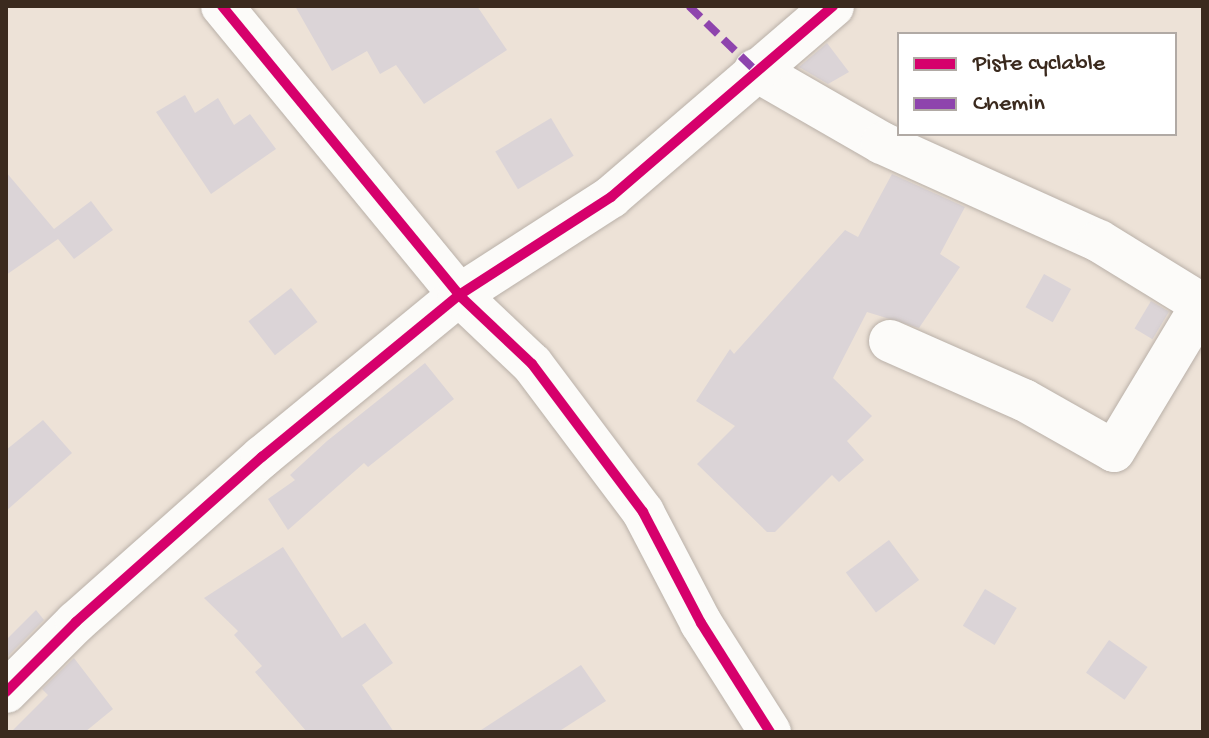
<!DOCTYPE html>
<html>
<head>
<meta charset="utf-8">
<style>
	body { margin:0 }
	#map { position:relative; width:1209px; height:738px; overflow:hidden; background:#ede2d7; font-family:"Gochi Hand",sans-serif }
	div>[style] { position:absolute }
	.building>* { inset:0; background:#dbd4d7; transform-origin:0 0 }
	.roads { filter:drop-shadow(0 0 2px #b9b0a8) drop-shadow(0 0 2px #b9b0a8) }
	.street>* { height:42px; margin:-21px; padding:0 21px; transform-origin:21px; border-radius:21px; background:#fcfbf9 }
	.quiet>* { height:8px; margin-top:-4px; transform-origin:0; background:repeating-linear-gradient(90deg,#8e44ad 0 16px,transparent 0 24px) }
	.cycleway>* { height:10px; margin:-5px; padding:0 5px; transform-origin:5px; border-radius:5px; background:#d6006c }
	span { translate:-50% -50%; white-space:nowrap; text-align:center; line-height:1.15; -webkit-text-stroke:6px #fff; paint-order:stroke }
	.frame { position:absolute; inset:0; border:8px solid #3b2a1e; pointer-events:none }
	.legend { position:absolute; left:897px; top:32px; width:280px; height:104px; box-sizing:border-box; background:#fff; border:2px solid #b1aaa5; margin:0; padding:10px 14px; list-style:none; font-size:24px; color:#3b2a1e }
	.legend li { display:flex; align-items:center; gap:16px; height:40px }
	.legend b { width:40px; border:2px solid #b1aaa5 }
</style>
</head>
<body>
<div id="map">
	<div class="building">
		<div style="clip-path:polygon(295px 6px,477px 6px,507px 50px,424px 104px,396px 65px,380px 74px,367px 51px,332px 71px)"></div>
		<div style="clip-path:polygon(827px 43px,849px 72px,828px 84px,799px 67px)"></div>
		<div style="clip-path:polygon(185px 95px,195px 113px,218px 98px,234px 125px,250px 114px,276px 149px,211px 194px,156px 112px)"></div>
		<div style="left:551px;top:118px;width:44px;height:65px;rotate:59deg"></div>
		<div style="clip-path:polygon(6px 172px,54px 229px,91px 201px,113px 230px,74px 259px,58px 239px,6px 275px)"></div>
		<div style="clip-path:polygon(892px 174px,965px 207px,940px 254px,960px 267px,919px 328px,867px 312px,833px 378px,872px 416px,847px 441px,864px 460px,839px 482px,832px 475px,775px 532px,767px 532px,697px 464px,735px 426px,696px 401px,730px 349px,734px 354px,845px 230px,858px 237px)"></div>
		<div style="left:1044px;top:274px;width:31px;height:38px;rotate:29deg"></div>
		<div style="left:291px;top:288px;width:43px;height:54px;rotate:52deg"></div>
		<div style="left:1151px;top:301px;width:21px;height:32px;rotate:31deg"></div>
		<div style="clip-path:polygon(425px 363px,454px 399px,368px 467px,364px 463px,288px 530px,268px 499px,295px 480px,290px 475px,327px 441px)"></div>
		<div style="clip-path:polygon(43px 420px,72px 453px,6px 511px,6px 450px)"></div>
		<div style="left:889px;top:540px;width:50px;height:54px;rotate:53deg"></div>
		<div style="clip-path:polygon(283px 547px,342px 638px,365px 623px,393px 663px,362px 685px,394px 732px,307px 732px,255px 672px,262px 666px,234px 635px,238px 631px,204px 598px)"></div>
		<div style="left:985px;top:589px;width:37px;height:43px;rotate:31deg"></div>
		<div style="clip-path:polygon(36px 610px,44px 620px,8px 656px,6px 640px)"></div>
		<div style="left:1109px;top:640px;width:47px;height:40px;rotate:35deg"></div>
		<div style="clip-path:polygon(74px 658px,113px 709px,85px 732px,11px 732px,48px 695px,42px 689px)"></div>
		<div style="clip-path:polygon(581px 665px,606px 701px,558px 732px,478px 732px)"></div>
	</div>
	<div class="roads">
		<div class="street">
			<div style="left:222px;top:6px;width:374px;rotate:50.6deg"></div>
			<div style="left:459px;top:295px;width:100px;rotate:43.4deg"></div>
			<div style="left:532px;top:364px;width:185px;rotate:53.1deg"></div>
			<div style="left:643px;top:512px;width:125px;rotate:62.4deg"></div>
			<div style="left:701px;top:623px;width:129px;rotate:57.7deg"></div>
			<div style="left:755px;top:70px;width:146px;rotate:29.9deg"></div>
			<div style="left:882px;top:143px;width:238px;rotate:24.3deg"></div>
			<div style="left:1099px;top:241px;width:122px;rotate:31.6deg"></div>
			<div style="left:890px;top:341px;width:146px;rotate:23.8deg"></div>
			<div style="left:1024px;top:400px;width:103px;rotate:29.5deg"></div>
			<div style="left:1114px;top:451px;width:173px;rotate:-59deg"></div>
			<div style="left:6px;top:692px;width:99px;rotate:-45deg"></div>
			<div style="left:76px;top:622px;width:249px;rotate:-41.6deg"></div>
			<div style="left:262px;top:457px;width:255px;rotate:-39.4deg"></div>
			<div style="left:459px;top:295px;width:181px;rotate:-32.8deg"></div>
			<div style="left:611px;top:197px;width:293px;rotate:-40.7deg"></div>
		</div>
	</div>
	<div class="quiet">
		<div style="left:689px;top:6px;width:92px;rotate:44.1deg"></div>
	</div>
	<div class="cycleway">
		<div style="left:222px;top:6px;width:374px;rotate:50.6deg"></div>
		<div style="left:459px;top:295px;width:100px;rotate:43.4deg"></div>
		<div style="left:532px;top:364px;width:185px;rotate:53.1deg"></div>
		<div style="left:643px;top:512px;width:125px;rotate:62.4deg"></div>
		<div style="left:701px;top:623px;width:129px;rotate:57.7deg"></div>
		<div style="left:6px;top:692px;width:99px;rotate:-45deg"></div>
		<div style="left:76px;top:622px;width:249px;rotate:-41.6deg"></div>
		<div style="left:262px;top:457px;width:255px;rotate:-39.4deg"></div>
		<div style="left:459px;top:295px;width:181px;rotate:-32.8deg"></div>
		<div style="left:611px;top:197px;width:293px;rotate:-40.7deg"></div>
	</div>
	<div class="frame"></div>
	<ul class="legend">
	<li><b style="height:10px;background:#d6006c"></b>Piste cyclable</li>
	<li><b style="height:10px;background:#8e44ad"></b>Chemin</li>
	</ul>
</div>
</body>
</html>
